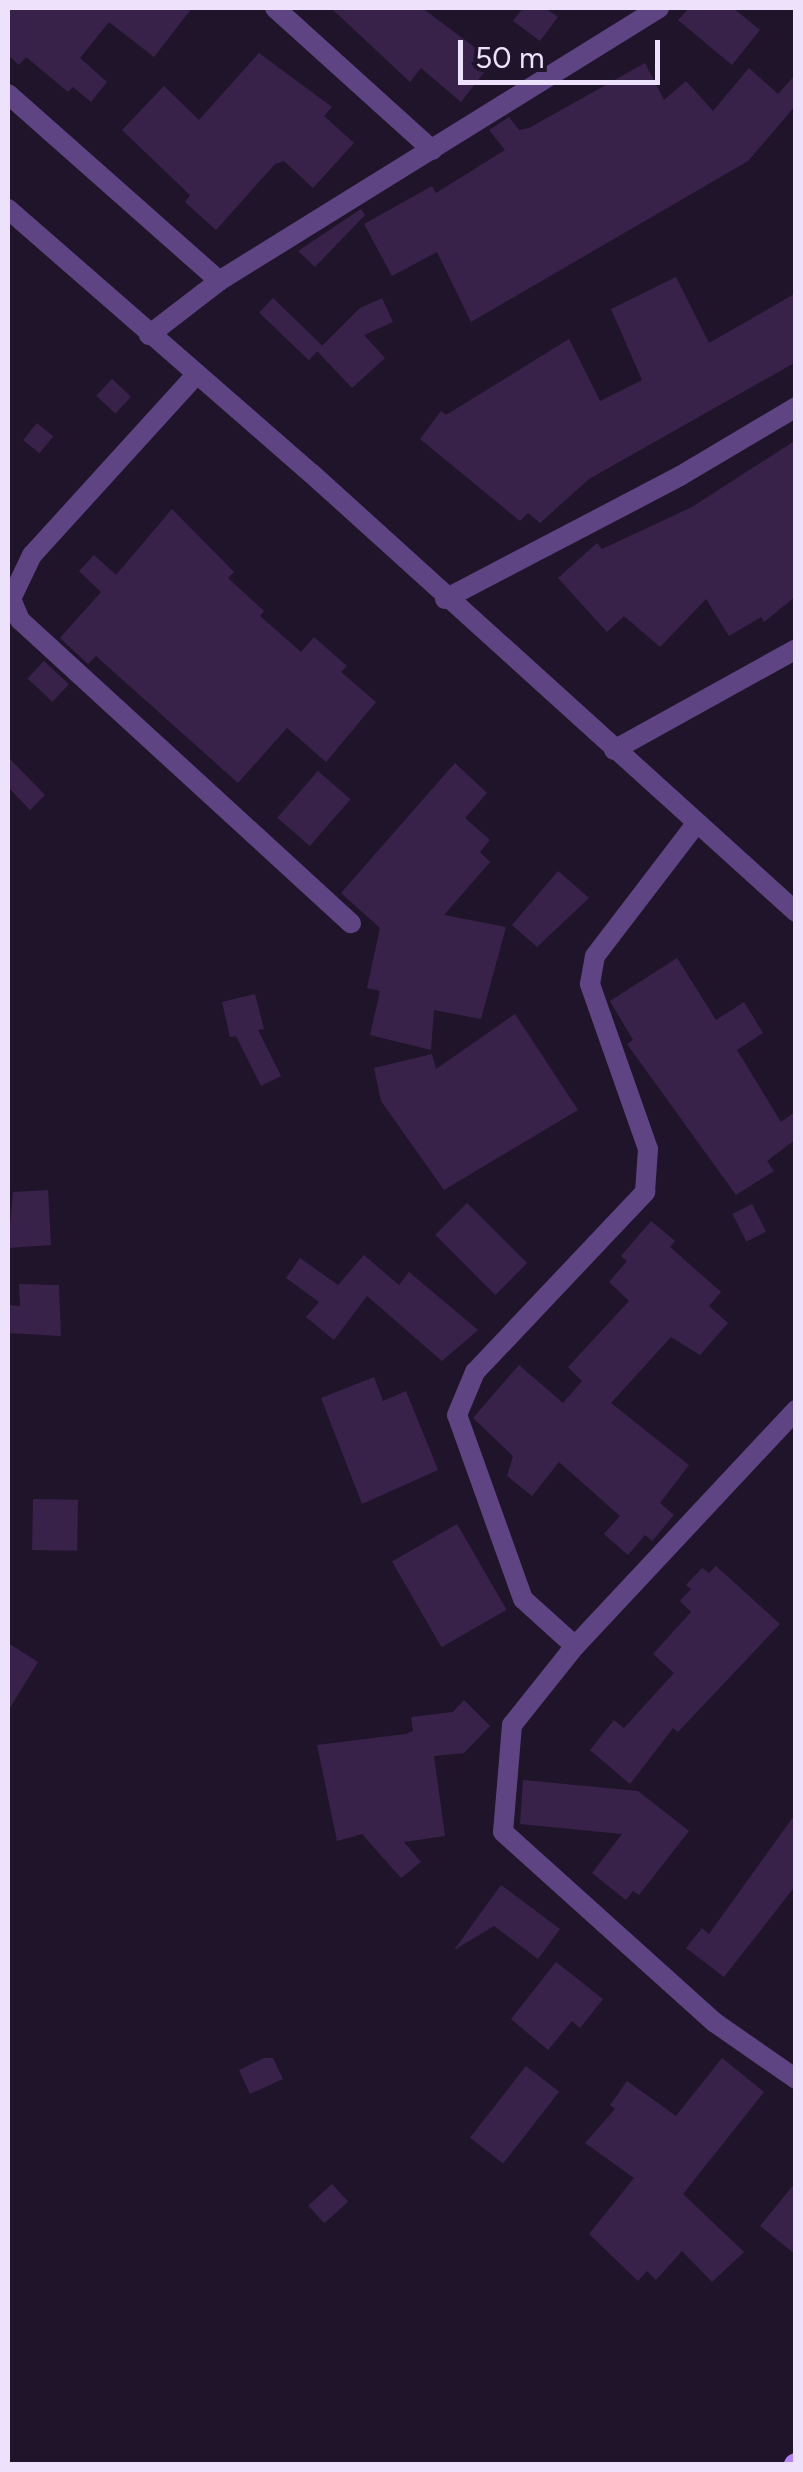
<!DOCTYPE html>
<html>
<head>
<meta charset="utf-8">
<style>
	body { margin:0 }
	#map { position:relative; width:803px; height:2472px; overflow:hidden; background:#20142a; font-family:Figtree,sans-serif }
	div>[style] { position:absolute }
	.building>* { inset:0; background:#392249; transform-origin:0 0 }
	.minor>* { height:20px; margin:-10px; padding:0 10px; transform-origin:10px; border-radius:10px; background:#5f4484 }
	.tertiary>* { height:20px; margin:-10px; padding:0 10px; transform-origin:10px; border-radius:10px; background:#5f4484 }
	.secondary>* { height:20px; margin:-10px; padding:0 10px; transform-origin:10px; border-radius:10px; background:#af82f2 }
	span { translate:-50% -50%; white-space:nowrap; text-align:center; line-height:1.15; -webkit-text-stroke:8px #20142a; paint-order:stroke }
	.frame { position:absolute; inset:0; border:10px solid #eee1fc; pointer-events:none }
	.scale { position:absolute; left:458px; top:40px; width:202px; height:45px; box-sizing:border-box; border:5px solid #eee1fc; border-top:0; padding-left:12px; font-size:30px; line-height:35px; white-space:nowrap; color:#eee1fc; -webkit-text-stroke:8px #20142a; paint-order:stroke }
</style>
</head>
<body>
<div id="map">
	<div class="building">
		<div style="clip-path:polygon(8px 8px,192px 8px,154px 57px,109px 22px,80px 58px,107px 82px,91px 102px,73px 87px,68px 92px,26px 57px,19px 65px,8px 55px)"></div>
		<div style="clip-path:polygon(331px 8px,422px 8px,493px 61px,461px 102px,421px 68px,410px 82px)"></div>
		<div style="clip-path:polygon(523px 8px,545px 8px,558px 17px,540px 41px,513px 21px)"></div>
		<div style="clip-path:polygon(689px 8px,733px 8px,760px 30px,732px 65px,678px 20px)"></div>
		<div style="clip-path:polygon(259px 53px,332px 107px,324px 116px,354px 143px,313px 188px,284px 161px,275px 164px,216px 230px,185px 202px,190px 195px,122px 130px,164px 86px,199px 120px)"></div>
		<div style="clip-path:polygon(645px 63px,664px 100px,686px 81px,713px 111px,749px 68px,778px 94px,796px 74px,796px 105px,748px 161px,471px 322px,437px 252px,392px 276px,364px 224px,432px 186px,436px 193px,505px 150px,489px 130px,509px 117px,519px 130px,529px 128px)"></div>
		<div style="clip-path:polygon(361px 209px,365px 215px,315px 267px,298px 251px)"></div>
		<div style="clip-path:polygon(676px 277px,709px 343px,796px 293px,796px 362px,589px 479px,540px 523px,528px 513px,520px 521px,420px 439px,441px 411px,446px 415px,569px 339px,600px 401px,642px 380px,611px 309px)"></div>
		<div style="left:273px;top:298px;width:69px;height:20px;rotate:44deg"></div>
		<div style="clip-path:polygon(382px 298px,393px 322px,364px 335px,385px 358px,352px 388px,317px 351px,360px 308px)"></div>
		<div style="left:112px;top:379px;width:26px;height:23px;rotate:43deg"></div>
		<div style="left:37px;top:423px;width:21px;height:22px;rotate:39deg"></div>
		<div style="clip-path:polygon(796px 440px,796px 596px,764px 622px,761px 617px,729px 636px,706px 599px,660px 647px,624px 616px,607px 632px,558px 578px,597px 543px,602px 549px,692px 507px)"></div>
		<div style="clip-path:polygon(172px 509px,234px 572px,228px 578px,264px 611px,260px 616px,301px 652px,314px 637px,347px 666px,341px 672px,376px 702px,326px 762px,287px 728px,238px 783px,96px 656px,88px 664px,60px 638px,101px 592px,79px 571px,94px 555px,116px 575px)"></div>
		<div style="left:44px;top:661px;width:34px;height:24px;rotate:43deg"></div>
		<div style="clip-path:polygon(8px 757px,45px 795px,30px 810px,8px 787px)"></div>
		<div style="clip-path:polygon(455px 763px,487px 793px,465px 818px,490px 840px,480px 852px,490px 862px,444px 915px,506px 927px,481px 1019px,434px 1010px,431px 1050px,370px 1035px,380px 991px,367px 988px,380px 928px,341px 893px)"></div>
		<div style="left:318px;top:771px;width:43px;height:62px;rotate:41deg"></div>
		<div style="clip-path:polygon(558px 871px,589px 898px,537px 947px,512px 925px)"></div>
		<div style="clip-path:polygon(677px 958px,716px 1020px,744px 1002px,763px 1033px,737px 1050px,781px 1122px,796px 1111px,796px 1139px,767px 1161px,774px 1171px,736px 1195px,627px 1044px,633px 1040px,610px 1001px)"></div>
		<div style="clip-path:polygon(255px 994px,264px 1029px,258px 1030px,281px 1076px,261px 1086px,236px 1036px,230px 1037px,222px 1002px)"></div>
		<div style="clip-path:polygon(515px 1014px,578px 1110px,444px 1190px,381px 1101px,374px 1068px,432px 1054px,436px 1069px)"></div>
		<div style="clip-path:polygon(48px 1190px,51px 1245px,8px 1248px,13px 1192px)"></div>
		<div style="left:467px;top:1203px;width:85px;height:45px;rotate:45deg"></div>
		<div style="left:752px;top:1204px;width:31px;height:22px;rotate:63deg"></div>
		<div style="clip-path:polygon(651px 1221px,675px 1241px,670px 1247px,721px 1292px,709px 1306px,728px 1323px,700px 1355px,671px 1337px,611px 1403px,689px 1465px,660px 1503px,674px 1515px,652px 1541px,645px 1535px,628px 1555px,604px 1534px,620px 1516px,559px 1462px,532px 1496px,507px 1476px,513px 1456px,473px 1418px,519px 1365px,563px 1403px,582px 1381px,568px 1367px,629px 1301px,609px 1282px,627px 1261px,621px 1256px)"></div>
		<div style="clip-path:polygon(364px 1255px,399px 1285px,409px 1272px,478px 1330px,442px 1361px,367px 1296px,334px 1340px,306px 1317px,319px 1302px,286px 1278px,300px 1258px,338px 1285px)"></div>
		<div style="clip-path:polygon(19px 1284px,59px 1285px,61px 1336px,8px 1333px,8px 1305px,20px 1306px)"></div>
		<div style="clip-path:polygon(374px 1377px,383px 1401px,406px 1391px,438px 1470px,362px 1504px,321px 1398px)"></div>
		<div style="left:33px;top:1499px;width:45px;height:51px;rotate:1deg"></div>
		<div style="left:457px;top:1524px;width:99px;height:75px;rotate:60deg"></div>
		<div style="clip-path:polygon(716px 1566px,780px 1624px,678px 1732px,673px 1728px,630px 1784px,590px 1750px,614px 1720px,624px 1728px,674px 1673px,653px 1654px,691px 1612px,680px 1601px,691px 1589px,686px 1585px,702px 1568px,709px 1573px)"></div>
		<div style="clip-path:polygon(8px 1643px,38px 1662px,8px 1711px)"></div>
		<div style="clip-path:polygon(464px 1700px,490px 1726px,464px 1753px,434px 1756px,445px 1836px,404px 1842px,421px 1862px,401px 1878px,362px 1834px,337px 1841px,317px 1745px,406px 1734px,413px 1731px,411px 1717px,453px 1712px)"></div>
		<div style="clip-path:polygon(523px 1780px,638px 1791px,689px 1831px,639px 1895px,633px 1891px,626px 1900px,592px 1873px,622px 1834px,520px 1824px)"></div>
		<div style="clip-path:polygon(796px 1813px,796px 1885px,724px 1977px,686px 1948px,702px 1928px,709px 1934px)"></div>
		<div style="clip-path:polygon(501px 1885px,560px 1929px,538px 1959px,494px 1926px,454px 1950px)"></div>
		<div style="clip-path:polygon(556px 1962px,603px 1999px,580px 2028px,572px 2021px,548px 2050px,511px 2019px)"></div>
		<div style="clip-path:polygon(264px 2058px,273px 2058px,283px 2079px,250px 2094px,239px 2070px)"></div>
		<div style="clip-path:polygon(722px 2058px,764px 2092px,683px 2194px,744px 2252px,712px 2282px,682px 2251px,656px 2280px,647px 2271px,638px 2281px,589px 2234px,634px 2178px,585px 2143px,615px 2109px,610px 2105px,627px 2081px,676px 2116px)"></div>
		<div style="left:526px;top:2066px;width:42px;height:91px;rotate:38deg"></div>
		<div style="clip-path:polygon(796px 2182px,796px 2255px,760px 2226px)"></div>
		<div style="left:332px;top:2184px;width:24px;height:32px;rotate:48deg"></div>
	</div>
	<div class="minor">
		<div style="left:275px;top:8px;width:212px;rotate:42.1deg"></div>
		<div style="left:8px;top:94px;width:282px;rotate:41.5deg"></div>
		<div style="left:149px;top:335px;width:88px;rotate:-37.6deg"></div>
		<div style="left:219px;top:281px;width:518px;rotate:-31.82deg"></div>
		<div style="left:195px;top:376px;width:242px;rotate:132.3deg"></div>
		<div style="left:32px;top:555px;width:49px;rotate:115.5deg"></div>
		<div style="left:11px;top:599px;width:23px;rotate:67deg"></div>
		<div style="left:20px;top:620px;width:449px;rotate:42.5deg"></div>
		<div style="left:445px;top:599px;width:265px;rotate:-27.6deg"></div>
		<div style="left:680px;top:476px;width:135px;rotate:-30.7deg"></div>
		<div style="left:614px;top:750px;width:208px;rotate:-29deg"></div>
		<div style="left:796px;top:1410px;width:323px;rotate:133.1deg"></div>
		<div style="left:575px;top:1646px;width:101px;rotate:128.6deg"></div>
		<div style="left:512px;top:1725px;width:107px;rotate:94.8deg"></div>
		<div style="left:503px;top:1832px;width:284px;rotate:42deg"></div>
		<div style="left:714px;top:2022px;width:100px;rotate:34.8deg"></div>
		<div style="left:575px;top:1646px;width:70px;rotate:-137.9deg"></div>
		<div style="left:523px;top:1599px;width:195px;rotate:-109.7deg"></div>
		<div style="left:457px;top:1415px;width:47px;rotate:-67.3deg"></div>
		<div style="left:475px;top:1372px;width:248px;rotate:-46.6deg"></div>
		<div style="left:645px;top:1192px;width:43px;rotate:-86deg"></div>
		<div style="left:648px;top:1149px;width:175px;rotate:-109.4deg"></div>
		<div style="left:590px;top:984px;width:28px;rotate:-80deg"></div>
		<div style="left:595px;top:956px;width:166px;rotate:-52.6deg"></div>
	</div>
	<div class="tertiary">
		<div style="left:8px;top:209px;width:402px;rotate:41.1deg"></div>
		<div style="left:311px;top:473px;width:654px;rotate:42.15deg"></div>
	</div>
	<div class="secondary">
		<div style="left:794px;top:2464px;width:2px;rotate:-27deg"></div>
	</div>
	<div class="frame"></div>
	<div class="scale">50 m</div>
</div>
</body>
</html>
